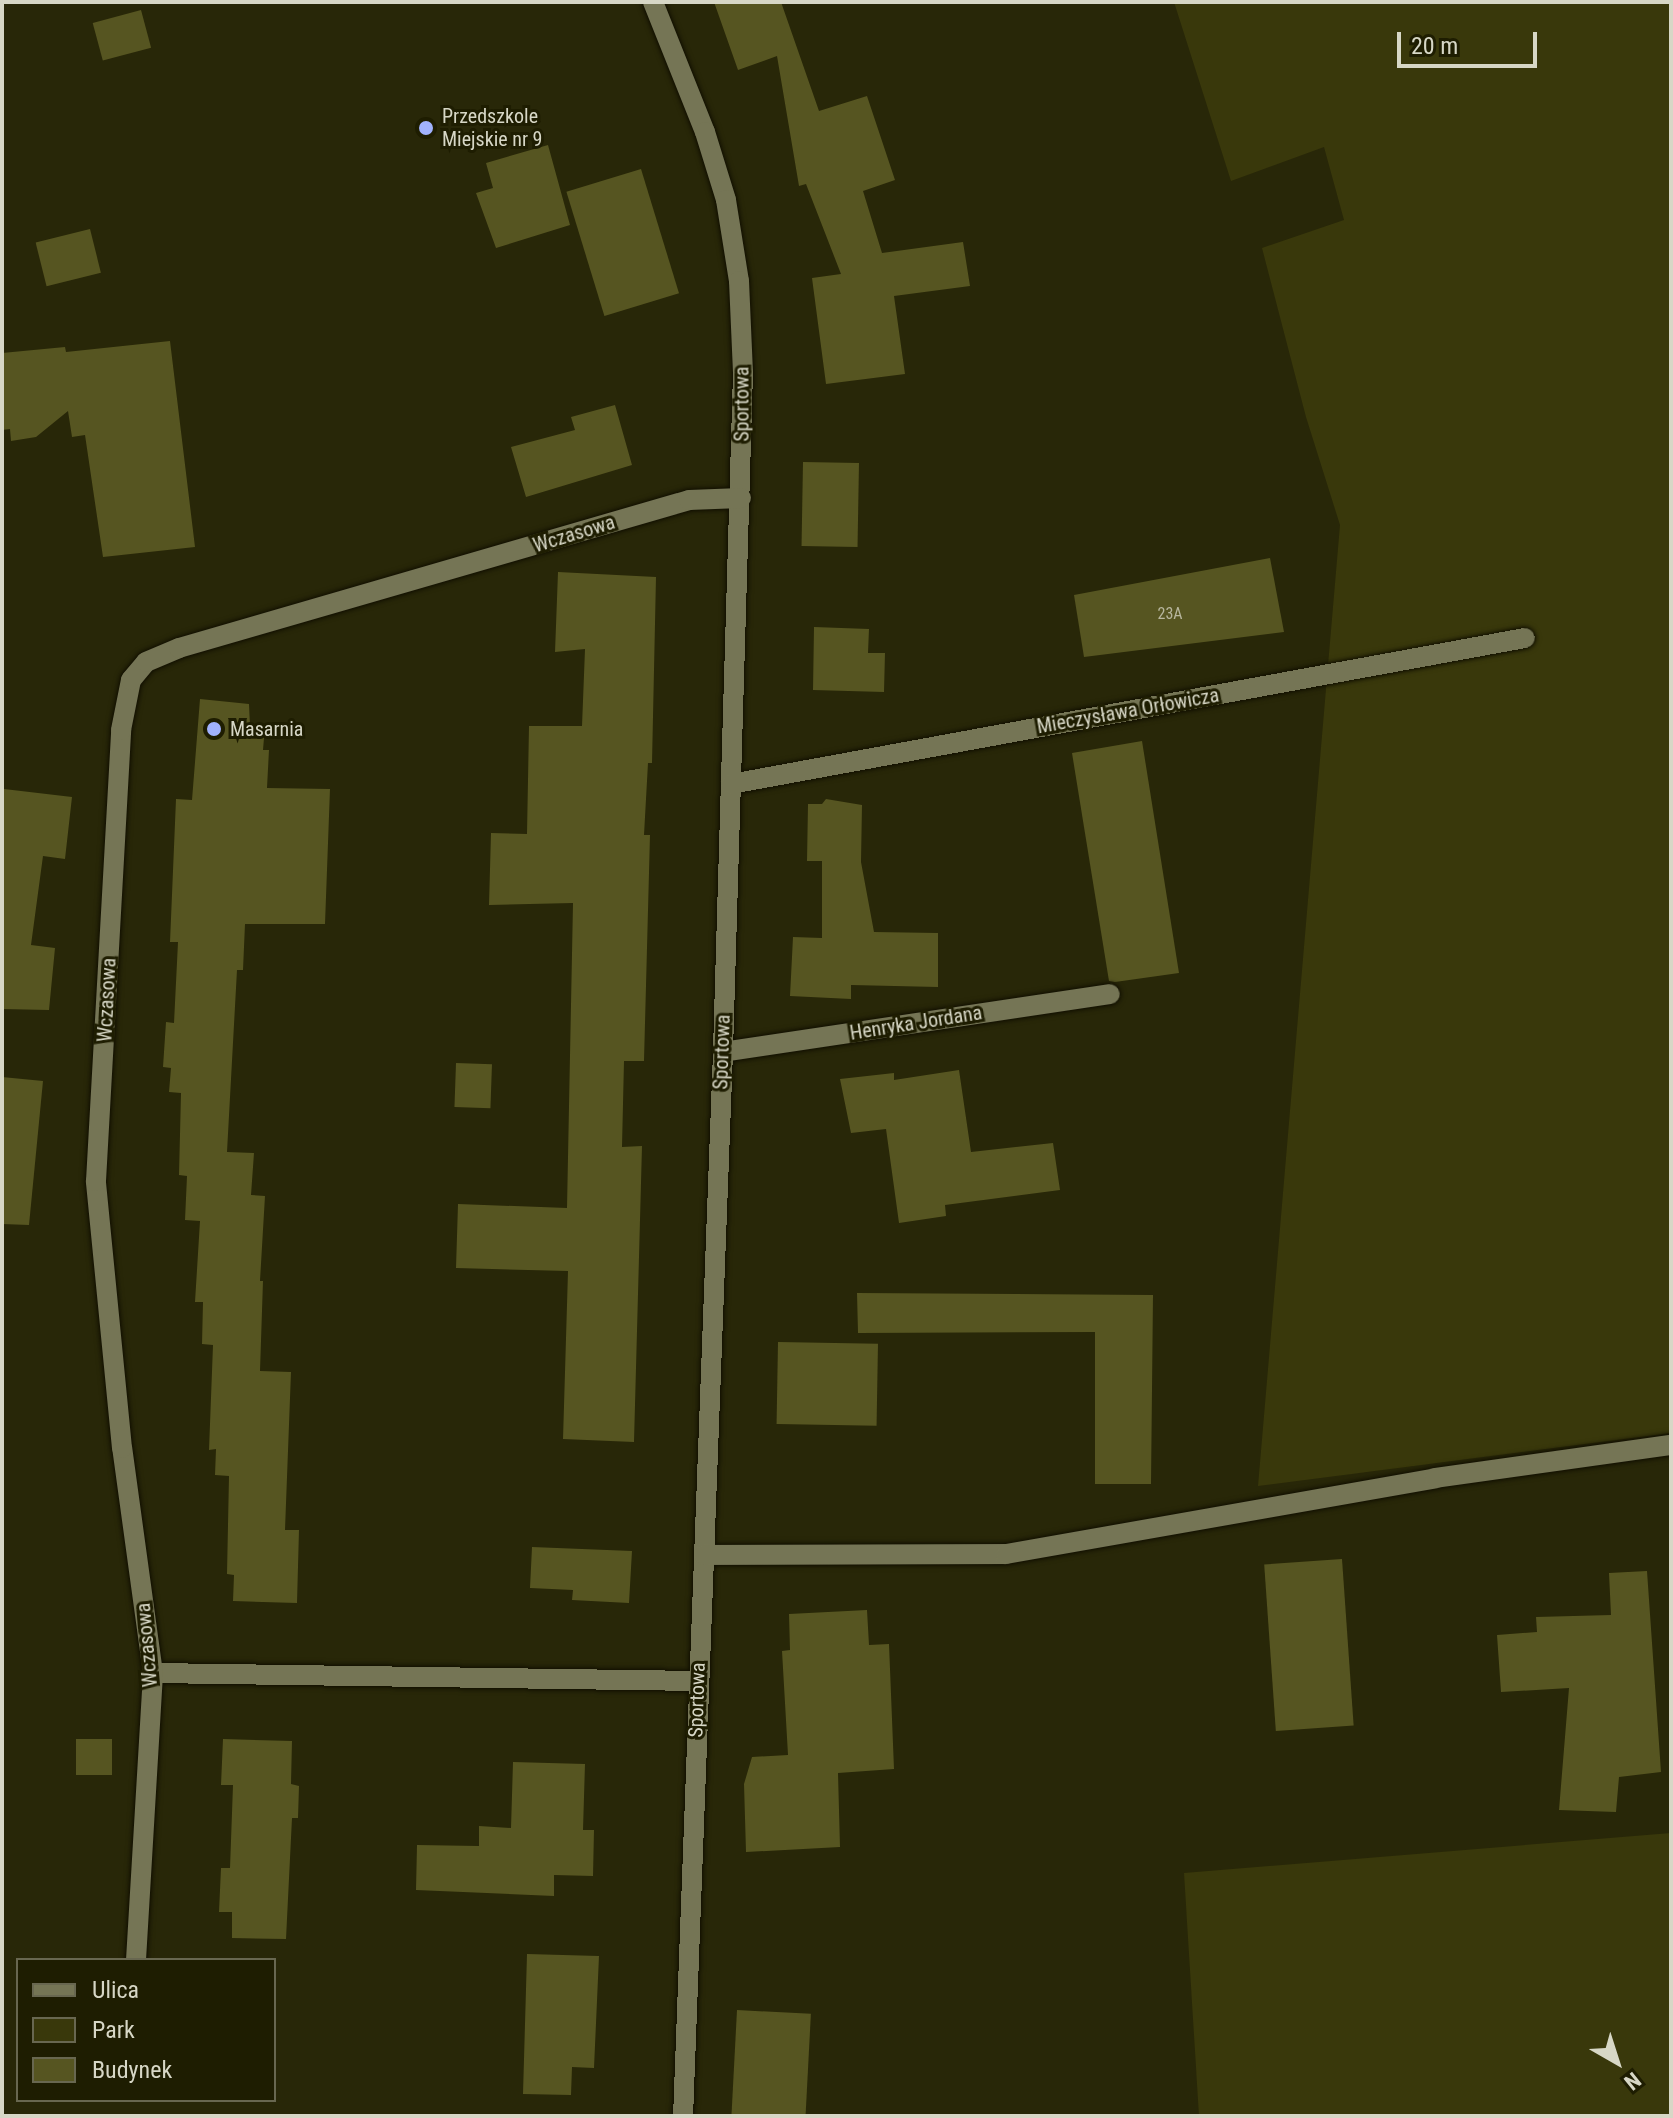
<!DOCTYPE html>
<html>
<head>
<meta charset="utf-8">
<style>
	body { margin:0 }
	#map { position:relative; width:1673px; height:2118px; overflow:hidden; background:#282708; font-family:"Roboto Condensed",sans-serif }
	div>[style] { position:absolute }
	.green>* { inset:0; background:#39380b }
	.building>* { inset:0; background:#565521; transform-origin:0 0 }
	.roads { filter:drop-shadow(0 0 2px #110f00) drop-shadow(0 0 2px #110f00) }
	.minor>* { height:20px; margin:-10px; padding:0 10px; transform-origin:10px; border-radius:10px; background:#757555 }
	.dots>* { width:22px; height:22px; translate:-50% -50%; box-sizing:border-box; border:4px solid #1e1d01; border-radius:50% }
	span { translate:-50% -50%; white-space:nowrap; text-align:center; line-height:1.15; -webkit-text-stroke:6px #1e1d01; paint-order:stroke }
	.number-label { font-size:16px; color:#b7b69d }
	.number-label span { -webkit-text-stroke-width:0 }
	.poi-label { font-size:20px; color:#d7d7c6 }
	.left { translate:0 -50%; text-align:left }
	.street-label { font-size:20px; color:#d7d7c6 }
	.frame { position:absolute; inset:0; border:4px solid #d7d7c6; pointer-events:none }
	.legend { position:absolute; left:16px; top:1958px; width:260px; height:144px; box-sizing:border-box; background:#1e1d01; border:2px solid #686750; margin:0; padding:10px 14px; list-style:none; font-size:24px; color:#d7d7c6 }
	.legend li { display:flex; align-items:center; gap:16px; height:40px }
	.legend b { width:40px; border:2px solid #686750 }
	.north { position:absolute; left:1577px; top:2022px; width:80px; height:80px; -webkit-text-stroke:6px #1e1d01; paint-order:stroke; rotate:141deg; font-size:22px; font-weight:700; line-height:32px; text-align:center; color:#d7d7c6 }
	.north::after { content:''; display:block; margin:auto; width:28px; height:36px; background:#d7d7c6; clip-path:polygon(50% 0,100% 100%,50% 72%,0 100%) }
	.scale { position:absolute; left:1397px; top:32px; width:140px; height:36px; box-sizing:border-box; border:4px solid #d7d7c6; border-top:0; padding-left:10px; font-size:24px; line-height:28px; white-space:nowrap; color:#d7d7c6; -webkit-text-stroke:6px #1e1d01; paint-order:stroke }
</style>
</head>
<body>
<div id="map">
	<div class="green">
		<div style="clip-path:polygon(1174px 2px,1671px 2px,1671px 1433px,1258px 1486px,1340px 525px,1306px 417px,1262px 248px,1344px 220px,1324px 147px,1231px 181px)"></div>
		<div style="clip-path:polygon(1671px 1833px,1671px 2116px,1199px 2116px,1184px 1873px)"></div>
	</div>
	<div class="building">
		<div style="clip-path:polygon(714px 2px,781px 2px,819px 111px,867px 96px,895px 180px,863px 191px,882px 253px,963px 242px,970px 286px,894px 296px,905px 374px,826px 384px,812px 278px,841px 274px,806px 184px,799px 186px,777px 56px,738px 70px)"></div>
		<div style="left:141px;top:10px;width:39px;height:50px;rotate:75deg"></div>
		<div style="clip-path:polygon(548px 145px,570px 225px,496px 248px,476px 193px,493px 188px,486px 163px)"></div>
		<div style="left:641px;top:169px;width:130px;height:78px;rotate:73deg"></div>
		<div style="left:90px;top:229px;width:45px;height:56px;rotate:76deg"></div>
		<div style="clip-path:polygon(170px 341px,195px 547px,103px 557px,85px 435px,72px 437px,68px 411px,36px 437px,11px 441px,10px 429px,2px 430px,2px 353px,65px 347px,66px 352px)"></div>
		<div style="clip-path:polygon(615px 405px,632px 465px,526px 497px,511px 447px,575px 430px,571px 417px)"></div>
		<div style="left:803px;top:462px;width:56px;height:84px;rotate:1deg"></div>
		<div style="clip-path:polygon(1270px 558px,1284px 632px,1084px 657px,1074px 595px)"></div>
		<div style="clip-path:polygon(558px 572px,656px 577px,652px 763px,648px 763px,644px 835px,650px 835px,644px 1061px,624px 1061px,622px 1147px,642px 1146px,634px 1442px,563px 1439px,568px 1271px,456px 1268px,458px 1204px,567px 1208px,573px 903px,489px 905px,491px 833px,527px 834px,529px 726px,582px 726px,585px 649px,555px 652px)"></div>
		<div style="clip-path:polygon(814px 627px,869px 629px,868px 653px,885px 653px,884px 692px,813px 690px)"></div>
		<div style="clip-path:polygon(200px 699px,249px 704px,250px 726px,265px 726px,263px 750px,269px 750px,267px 788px,330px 789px,325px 924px,245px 924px,243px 970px,237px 970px,227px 1152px,254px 1153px,251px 1195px,265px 1196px,260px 1281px,263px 1281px,260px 1371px,291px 1372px,285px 1530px,299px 1530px,297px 1603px,233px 1601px,234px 1575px,227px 1574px,229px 1476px,215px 1475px,216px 1449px,209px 1450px,213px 1345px,202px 1344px,203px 1302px,195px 1302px,200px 1221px,185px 1220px,187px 1176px,179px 1175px,181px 1093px,169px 1092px,171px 1068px,163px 1067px,166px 1022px,174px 1023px,178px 942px,170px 942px,176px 799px,192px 800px)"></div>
		<div style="clip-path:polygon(1142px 741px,1179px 973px,1115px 982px,1109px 981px,1072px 753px)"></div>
		<div style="clip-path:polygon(4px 789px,72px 797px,65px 859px,43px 856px,31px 945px,55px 948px,49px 1010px,2px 1009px)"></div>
		<div style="clip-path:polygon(826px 799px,862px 805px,861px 862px,874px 932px,938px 933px,938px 987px,851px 985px,851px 999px,790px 996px,793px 937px,822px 938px,822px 861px,807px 861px,808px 804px,822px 804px)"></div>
		<div style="left:456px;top:1063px;width:36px;height:44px;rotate:2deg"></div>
		<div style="clip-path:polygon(959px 1070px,971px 1152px,1053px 1143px,1060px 1190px,945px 1205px,946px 1216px,899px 1223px,886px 1129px,851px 1133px,840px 1079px,894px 1073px,894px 1080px)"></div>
		<div style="clip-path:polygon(2px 1077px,43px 1081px,29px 1225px,2px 1224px)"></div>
		<div style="clip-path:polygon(857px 1293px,1153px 1295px,1151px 1484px,1095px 1484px,1095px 1332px,858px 1333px)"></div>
		<div style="left:778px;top:1342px;width:100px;height:82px;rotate:1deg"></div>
		<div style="clip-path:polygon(532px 1547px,632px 1551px,629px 1603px,572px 1600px,573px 1590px,530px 1588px)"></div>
		<div style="left:1342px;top:1559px;width:167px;height:78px;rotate:86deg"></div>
		<div style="clip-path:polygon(1647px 1571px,1661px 1772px,1619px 1777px,1616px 1812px,1559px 1810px,1569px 1688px,1501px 1692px,1497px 1635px,1537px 1632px,1536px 1617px,1611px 1615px,1609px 1573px)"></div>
		<div style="clip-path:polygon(867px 1610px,869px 1645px,889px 1644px,894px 1769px,838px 1773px,840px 1847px,746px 1852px,744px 1784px,752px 1757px,788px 1755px,782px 1651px,790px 1650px,789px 1614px)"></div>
		<div style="left:76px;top:1739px;width:36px;height:36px"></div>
		<div style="clip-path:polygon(223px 1739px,292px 1741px,291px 1784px,299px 1786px,298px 1818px,292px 1818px,286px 1939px,232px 1938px,232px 1912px,219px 1912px,221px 1868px,230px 1868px,233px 1785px,221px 1785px)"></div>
		<div style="clip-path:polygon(513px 1762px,585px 1764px,583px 1830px,594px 1830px,593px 1876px,554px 1875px,554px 1896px,416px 1890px,417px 1845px,479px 1846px,479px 1826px,511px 1828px)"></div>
		<div style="clip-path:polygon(527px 1954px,599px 1956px,594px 2068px,572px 2067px,571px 2095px,523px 2094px)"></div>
		<div style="left:737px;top:2010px;width:74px;height:106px;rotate:3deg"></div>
	</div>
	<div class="roads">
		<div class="minor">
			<div style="left:653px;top:2px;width:140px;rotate:68.2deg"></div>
			<div style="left:705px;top:132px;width:71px;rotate:72.8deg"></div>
			<div style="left:726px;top:200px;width:82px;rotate:80.9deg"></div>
			<div style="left:739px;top:281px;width:92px;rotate:87.5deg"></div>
			<div style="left:743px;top:373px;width:679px;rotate:91.69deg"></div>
			<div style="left:723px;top:1052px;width:1065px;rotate:92.15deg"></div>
			<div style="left:731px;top:784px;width:807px;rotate:-10.42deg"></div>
			<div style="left:723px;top:1052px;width:391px;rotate:-8.5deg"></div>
			<div style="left:704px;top:1555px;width:302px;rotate:-0.2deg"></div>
			<div style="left:1006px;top:1554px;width:436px;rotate:-10deg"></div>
			<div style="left:1435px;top:1478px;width:238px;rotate:-8deg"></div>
			<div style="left:153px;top:1673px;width:544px;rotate:0.84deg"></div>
			<div style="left:136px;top:1960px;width:288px;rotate:-86.6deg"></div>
			<div style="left:153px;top:1673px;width:227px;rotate:-97.8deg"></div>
			<div style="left:122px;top:1448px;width:268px;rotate:-95.6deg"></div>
			<div style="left:96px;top:1181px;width:452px;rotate:-86.8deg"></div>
			<div style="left:121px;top:730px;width:51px;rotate:-78.7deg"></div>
			<div style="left:131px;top:680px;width:23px;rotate:-50deg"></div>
			<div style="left:146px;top:662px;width:36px;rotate:-23deg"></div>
			<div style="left:179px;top:648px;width:531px;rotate:-16.18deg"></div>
			<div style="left:689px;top:500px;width:52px;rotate:-2.2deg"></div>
		</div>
	</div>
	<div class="dots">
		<div style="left:426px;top:128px;background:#a1b2fd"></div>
		<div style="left:214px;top:729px;background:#a1b2fd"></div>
	</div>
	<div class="number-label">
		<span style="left:1170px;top:614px">23A</span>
	</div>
	<div class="poi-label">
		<span class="left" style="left:442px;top:128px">Przedszkole<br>Miejskie nr 9</span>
		<span class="left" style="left:230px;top:729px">Masarnia</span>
	</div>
	<div class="street-label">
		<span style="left:742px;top:404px;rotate:-90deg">Sportowa</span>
		<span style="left:574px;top:534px;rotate:-17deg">Wczasowa</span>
		<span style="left:1128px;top:711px;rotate:-10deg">Mieczysława Orłowicza</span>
		<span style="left:107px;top:1000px;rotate:-87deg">Wczasowa</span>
		<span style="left:916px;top:1023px;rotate:-9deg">Henryka Jordana</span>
		<span style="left:722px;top:1052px;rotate:-88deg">Sportowa</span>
		<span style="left:147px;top:1645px;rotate:-95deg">Wczasowa</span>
		<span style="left:697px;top:1700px;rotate:-88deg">Sportowa</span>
	</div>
	<div class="frame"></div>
	<ul class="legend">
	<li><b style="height:10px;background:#757555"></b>Ulica</li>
	<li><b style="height:22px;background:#39380b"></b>Park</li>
	<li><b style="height:22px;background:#565521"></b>Budynek</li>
	</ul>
	<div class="north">N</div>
	<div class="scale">20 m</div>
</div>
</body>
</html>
